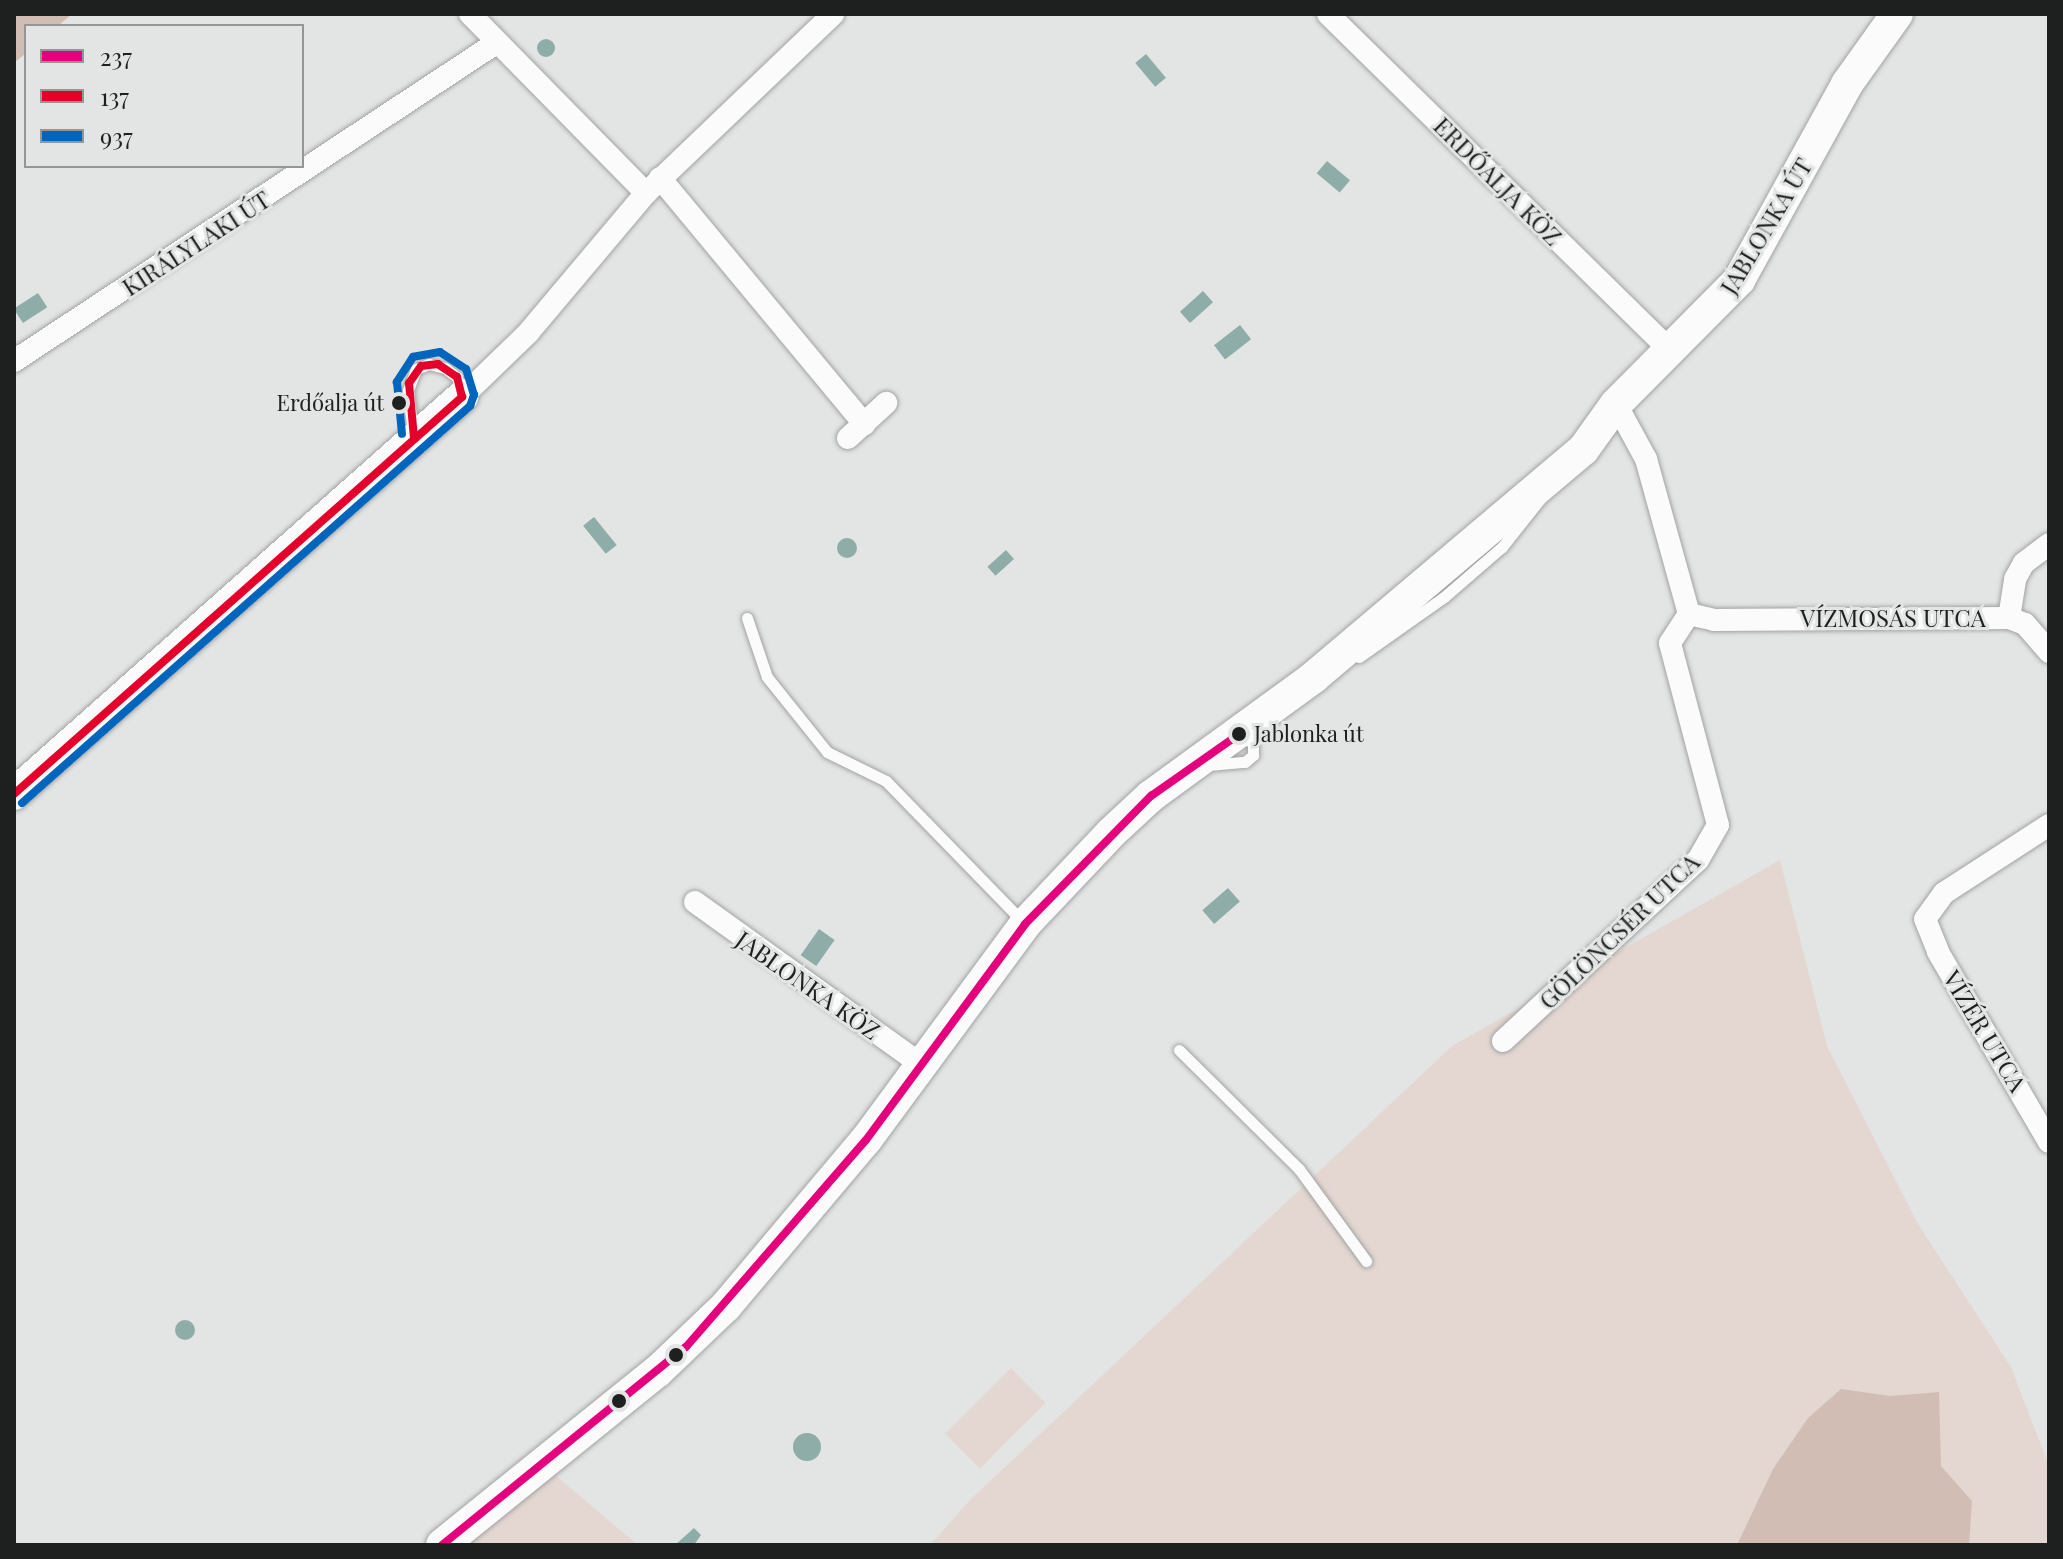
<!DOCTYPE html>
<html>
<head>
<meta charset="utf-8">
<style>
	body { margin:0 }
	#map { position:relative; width:2063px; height:1559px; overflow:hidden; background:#e3e4e4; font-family:"Playfair Display",serif }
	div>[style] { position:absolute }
	.green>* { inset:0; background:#e4d7d1; transform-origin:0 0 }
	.forest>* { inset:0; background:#d1bdb4 }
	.water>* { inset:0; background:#8eada8; transform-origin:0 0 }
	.round { border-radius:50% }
	.roads { filter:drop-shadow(0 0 2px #a2a3a3) drop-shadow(0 0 2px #a2a3a3) }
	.lane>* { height:11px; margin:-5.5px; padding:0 5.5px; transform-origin:5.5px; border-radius:5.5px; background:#fbfbfb }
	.street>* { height:22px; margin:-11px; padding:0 11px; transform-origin:11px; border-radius:11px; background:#fbfbfb }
	.secondary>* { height:32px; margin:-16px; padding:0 16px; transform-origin:16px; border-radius:16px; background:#fbfbfb }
	.bus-1>* { height:8px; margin:-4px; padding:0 4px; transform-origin:4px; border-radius:4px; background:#e5007d }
	.bus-2>* { height:8px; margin:-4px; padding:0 4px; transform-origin:4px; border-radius:4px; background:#e4002b }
	.bus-3>* { height:8px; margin:-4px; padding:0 4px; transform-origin:4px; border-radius:4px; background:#0065bd }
	.dots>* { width:22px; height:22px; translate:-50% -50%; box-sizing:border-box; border:4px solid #e2e5e4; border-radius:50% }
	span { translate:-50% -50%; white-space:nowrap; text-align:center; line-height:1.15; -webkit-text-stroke:6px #e2e5e4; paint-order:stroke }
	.bus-label { font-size:22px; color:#1e1f1f }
	.right { translate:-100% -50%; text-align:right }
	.left { translate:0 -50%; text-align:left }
	.street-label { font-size:24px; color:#1e1f1f }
	.frame { position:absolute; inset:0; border:16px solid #1e1f1f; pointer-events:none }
	.legend { position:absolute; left:24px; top:24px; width:280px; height:144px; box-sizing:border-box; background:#e2e5e4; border:2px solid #949695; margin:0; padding:10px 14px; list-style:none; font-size:24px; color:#1e1f1f }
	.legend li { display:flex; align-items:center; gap:16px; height:40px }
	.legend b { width:40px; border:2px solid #949695 }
</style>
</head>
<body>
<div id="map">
	<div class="green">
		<div style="clip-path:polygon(1780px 860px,1827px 1046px,1918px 1224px,2011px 1367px,2049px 1466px,2049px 1545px,930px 1545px,970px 1500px,1452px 1046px)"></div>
		<div style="left:1011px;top:1368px;width:49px;height:93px;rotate:45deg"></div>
		<div style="clip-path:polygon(550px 1471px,638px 1545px,462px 1545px)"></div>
	</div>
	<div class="forest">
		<div style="clip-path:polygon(14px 14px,72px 14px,58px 26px,26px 26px,26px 53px,14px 63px)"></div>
		<div style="clip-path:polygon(1841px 1389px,1890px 1396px,1939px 1392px,1941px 1466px,1972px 1501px,1969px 1545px,1737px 1545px,1773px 1469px,1808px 1418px)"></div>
	</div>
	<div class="water">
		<div class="round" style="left:537px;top:39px;width:18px;height:18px"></div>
		<div style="left:1146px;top:54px;width:31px;height:14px;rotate:50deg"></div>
		<div style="left:1327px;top:161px;width:30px;height:16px;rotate:40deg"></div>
		<div style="left:1203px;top:291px;width:15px;height:31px;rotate:48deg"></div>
		<div style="left:38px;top:293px;width:17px;height:29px;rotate:57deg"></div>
		<div style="left:1240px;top:325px;width:18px;height:33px;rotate:52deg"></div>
		<div style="left:594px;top:517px;width:36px;height:14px;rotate:51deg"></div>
		<div class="round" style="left:837px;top:538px;width:20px;height:20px"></div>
		<div style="left:1006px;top:550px;width:12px;height:25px;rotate:48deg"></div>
		<div style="left:1228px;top:888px;width:18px;height:34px;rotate:49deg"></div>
		<div style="left:819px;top:929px;width:19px;height:32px;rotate:35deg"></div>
		<div class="round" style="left:175px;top:1320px;width:20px;height:20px"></div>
		<div class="round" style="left:793px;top:1433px;width:28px;height:28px"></div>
		<div style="clip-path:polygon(694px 1528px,701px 1535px,694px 1545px,675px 1545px)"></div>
	</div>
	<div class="roads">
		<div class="lane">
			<div style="left:413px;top:436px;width:46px;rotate:-96.2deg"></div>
			<div style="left:408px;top:390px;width:22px;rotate:-69deg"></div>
			<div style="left:416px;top:369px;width:14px;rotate:-21deg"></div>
			<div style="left:429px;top:364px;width:16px;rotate:14deg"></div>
			<div style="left:445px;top:368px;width:15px;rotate:37deg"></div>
			<div style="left:457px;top:377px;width:16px;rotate:72deg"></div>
			<div style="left:747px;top:618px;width:62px;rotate:71.3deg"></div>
			<div style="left:767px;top:677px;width:96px;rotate:51.3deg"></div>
			<div style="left:827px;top:752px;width:66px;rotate:26.2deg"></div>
			<div style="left:886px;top:781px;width:198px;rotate:45.8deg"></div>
			<div style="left:1359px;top:657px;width:104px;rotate:-35.2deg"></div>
			<div style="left:1444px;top:597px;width:77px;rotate:-40.8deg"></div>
			<div style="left:1502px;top:547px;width:61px;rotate:-51.6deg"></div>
			<div style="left:1208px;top:765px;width:37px;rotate:-5deg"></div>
			<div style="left:1245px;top:762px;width:11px;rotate:-41deg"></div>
			<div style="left:1253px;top:755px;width:11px;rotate:-90deg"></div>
			<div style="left:1253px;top:744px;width:16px;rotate:-135deg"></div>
			<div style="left:1179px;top:1050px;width:169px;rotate:44.8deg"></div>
			<div style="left:1299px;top:1169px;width:114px;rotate:53.9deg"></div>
		</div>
		<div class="street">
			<div style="left:470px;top:14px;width:251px;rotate:45.5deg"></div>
			<div style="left:1328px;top:14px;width:477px;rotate:44.5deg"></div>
			<div style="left:660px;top:178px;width:320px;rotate:50.3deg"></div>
			<div style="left:14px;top:361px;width:577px;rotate:-33.41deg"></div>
			<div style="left:462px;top:397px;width:92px;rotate:-44.1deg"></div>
			<div style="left:528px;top:333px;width:183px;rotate:-49.9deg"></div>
			<div style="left:646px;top:193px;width:259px;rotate:-43.7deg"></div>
			<div style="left:848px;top:438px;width:52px;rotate:-42.6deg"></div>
			<div style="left:1689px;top:614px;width:26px;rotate:13deg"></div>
			<div style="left:1714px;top:620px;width:295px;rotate:-0.4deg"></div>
			<div style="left:2009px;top:618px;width:17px;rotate:21deg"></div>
			<div style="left:2025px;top:624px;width:37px;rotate:49deg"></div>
			<div style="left:2009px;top:618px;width:39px;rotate:-81deg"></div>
			<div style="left:2015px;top:579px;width:18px;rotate:-61deg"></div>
			<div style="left:2024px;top:563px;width:31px;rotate:-37deg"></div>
			<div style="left:2049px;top:825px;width:125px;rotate:147.1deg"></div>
			<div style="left:1944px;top:893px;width:32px;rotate:126deg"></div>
			<div style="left:1925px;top:919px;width:35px;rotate:68deg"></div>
			<div style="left:1938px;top:952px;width:220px;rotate:59.7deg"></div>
			<div style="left:695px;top:902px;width:281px;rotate:35.7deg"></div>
			<div style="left:1503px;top:1041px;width:266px;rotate:-42.9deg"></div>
			<div style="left:1698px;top:860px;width:40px;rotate:-60.3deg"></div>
			<div style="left:1718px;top:825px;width:188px;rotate:-104.8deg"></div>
			<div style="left:1670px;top:643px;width:35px;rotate:-57deg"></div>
			<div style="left:1689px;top:614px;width:161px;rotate:-105.5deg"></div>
			<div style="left:1646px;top:459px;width:63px;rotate:-118.6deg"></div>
		</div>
		<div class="secondary">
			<div style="left:14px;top:794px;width:599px;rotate:-41.55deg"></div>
			<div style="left:442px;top:1545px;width:277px;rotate:-38.9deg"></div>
			<div style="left:658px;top:1371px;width:94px;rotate:-43.7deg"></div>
			<div style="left:726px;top:1306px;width:217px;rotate:-49.9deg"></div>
			<div style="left:866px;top:1140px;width:268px;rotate:-53.6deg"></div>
			<div style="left:1025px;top:924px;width:125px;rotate:-46.6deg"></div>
			<div style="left:1111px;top:833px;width:54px;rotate:-42.8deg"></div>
			<div style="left:1151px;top:796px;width:202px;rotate:-36.1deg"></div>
			<div style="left:1314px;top:677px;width:352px;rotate:-40.2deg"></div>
			<div style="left:1583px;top:450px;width:57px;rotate:-54.3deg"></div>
			<div style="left:1616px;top:404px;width:175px;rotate:-45.2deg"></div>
			<div style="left:1739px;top:280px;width:224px;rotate:-61.1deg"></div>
			<div style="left:1847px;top:84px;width:86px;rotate:-54.5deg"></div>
		</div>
	</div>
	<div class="bus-1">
		<div style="left:442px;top:1545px;width:314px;rotate:-39.1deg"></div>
		<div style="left:686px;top:1347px;width:274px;rotate:-49deg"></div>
		<div style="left:866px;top:1140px;width:268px;rotate:-53.6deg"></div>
		<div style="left:1025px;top:924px;width:180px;rotate:-45.5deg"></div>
		<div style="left:1151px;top:796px;width:111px;rotate:-35.1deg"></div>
	</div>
	<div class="bus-2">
		<div style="left:14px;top:794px;width:599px;rotate:-41.55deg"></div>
		<div style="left:462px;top:397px;width:21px;rotate:-104deg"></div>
		<div style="left:457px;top:377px;width:23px;rotate:-146deg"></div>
		<div style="left:438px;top:364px;width:17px;rotate:173deg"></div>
		<div style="left:421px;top:366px;width:21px;rotate:125deg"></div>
		<div style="left:409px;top:383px;width:55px;rotate:84.8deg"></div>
	</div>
	<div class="bus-3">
		<div style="left:22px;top:803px;width:599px;rotate:-41.55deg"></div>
		<div style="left:470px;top:406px;width:12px;rotate:-70deg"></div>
		<div style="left:474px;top:395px;width:27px;rotate:-107deg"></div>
		<div style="left:466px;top:369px;width:31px;rotate:-147deg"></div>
		<div style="left:440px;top:352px;width:27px;rotate:170deg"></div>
		<div style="left:413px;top:357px;width:30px;rotate:123deg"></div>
		<div style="left:397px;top:382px;width:52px;rotate:84.5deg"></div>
	</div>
	<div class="dots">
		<div style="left:399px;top:403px;background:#1e1f1f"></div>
		<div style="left:1239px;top:734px;background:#1e1f1f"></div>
		<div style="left:676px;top:1355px;background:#1e1f1f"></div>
		<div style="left:619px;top:1401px;background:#1e1f1f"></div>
	</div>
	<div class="bus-label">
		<span class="right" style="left:384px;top:403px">Erdőalja út</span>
		<span class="left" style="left:1254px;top:734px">Jablonka út</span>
	</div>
	<div class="street-label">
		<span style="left:1498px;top:181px;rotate:45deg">ERDŐALJA KÖZ</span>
		<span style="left:1766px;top:226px;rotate:-59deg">JABLONKA ÚT</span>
		<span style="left:196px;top:243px;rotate:-33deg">KIRÁLYLAKI ÚT</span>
		<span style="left:1893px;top:618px">VÍZMOSÁS UTCA</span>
		<span style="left:1619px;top:931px;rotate:-44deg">GÖLÖNCSÉR UTCA</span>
		<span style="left:808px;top:985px;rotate:35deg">JABLONKA KÖZ</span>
		<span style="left:1985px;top:1031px;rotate:59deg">VÍZÉR UTCA</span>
	</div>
	<div class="frame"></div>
	<ul class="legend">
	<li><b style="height:10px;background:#e5007d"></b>237</li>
	<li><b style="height:10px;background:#e4002b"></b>137</li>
	<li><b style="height:10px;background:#0065bd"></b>937</li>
	</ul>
</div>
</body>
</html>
